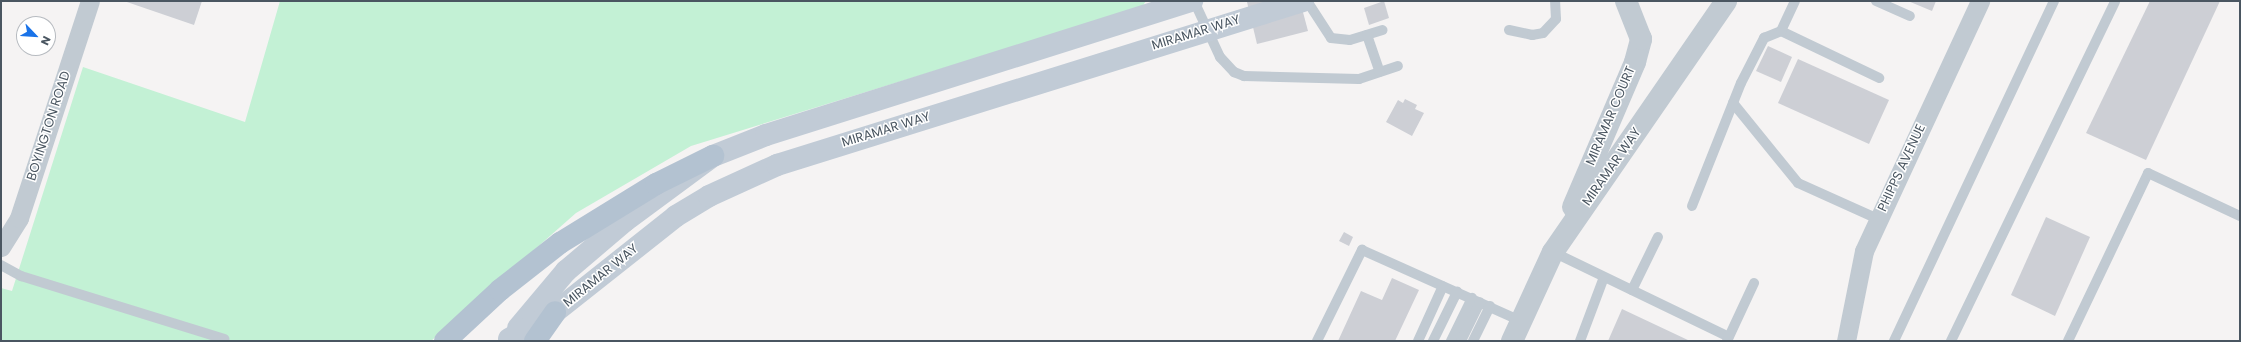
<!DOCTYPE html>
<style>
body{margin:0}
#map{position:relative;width:2241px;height:342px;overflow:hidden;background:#f5f3f3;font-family:Poppins,sans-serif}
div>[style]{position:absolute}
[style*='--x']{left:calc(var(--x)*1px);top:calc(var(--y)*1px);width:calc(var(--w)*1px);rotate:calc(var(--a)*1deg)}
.green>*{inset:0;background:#c3f1d5}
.building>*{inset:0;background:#cdcfd5}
.service>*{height:10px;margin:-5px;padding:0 5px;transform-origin:5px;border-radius:5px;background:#c1cad2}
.minor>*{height:19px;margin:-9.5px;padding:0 9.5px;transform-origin:9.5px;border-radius:9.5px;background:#c1cad2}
.tertiary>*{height:22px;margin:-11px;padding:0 11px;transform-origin:11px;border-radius:11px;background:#c1cad2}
.secondary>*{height:22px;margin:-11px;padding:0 11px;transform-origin:11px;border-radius:11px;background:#c1cbd6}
.primary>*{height:22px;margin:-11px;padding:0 11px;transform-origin:11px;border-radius:11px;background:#b3c2d1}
span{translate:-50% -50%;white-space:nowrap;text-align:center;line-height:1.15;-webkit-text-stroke:3px #fff;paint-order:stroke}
.street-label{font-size:13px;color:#4a5661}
.frame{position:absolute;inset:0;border:2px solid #4a5661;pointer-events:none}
.north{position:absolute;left:16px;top:16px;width:40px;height:40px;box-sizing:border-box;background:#fff;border:1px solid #b7bbc0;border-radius:50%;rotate:115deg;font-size:11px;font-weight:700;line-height:16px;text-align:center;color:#4a5661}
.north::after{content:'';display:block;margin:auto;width:14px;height:18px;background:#1a73e8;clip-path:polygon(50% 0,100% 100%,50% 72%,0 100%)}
</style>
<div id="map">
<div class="green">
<div style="clip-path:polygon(280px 1px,1146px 1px,1142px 7px,691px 146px,576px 213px,431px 341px,1px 341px,1px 288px,12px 291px,83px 67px,245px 122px)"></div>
</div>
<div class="building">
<div style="clip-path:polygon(124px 1px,202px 1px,194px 25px)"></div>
<div style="clip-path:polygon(1252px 1px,1300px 1px,1308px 31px,1257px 44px,1247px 2px)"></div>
<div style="clip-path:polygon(1384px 1px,1389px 18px,1369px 25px,1364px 8px)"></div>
<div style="clip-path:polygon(1908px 1px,1936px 1px,1932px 11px)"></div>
<div style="clip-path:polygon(2150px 1px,2220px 1px,2146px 160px,2086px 133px)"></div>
<div style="clip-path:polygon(1768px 46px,1792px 57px,1781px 82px,1756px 71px)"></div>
<div style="clip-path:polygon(1798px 59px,1889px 100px,1869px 144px,1778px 103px)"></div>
<div style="clip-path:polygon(1405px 99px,1417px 105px,1415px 109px,1424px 113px,1412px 136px,1386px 122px,1398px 100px,1403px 103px)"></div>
<div style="clip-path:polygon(2046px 217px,2090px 237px,2055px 316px,2011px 295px)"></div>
<div style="clip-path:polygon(1344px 232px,1353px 237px,1349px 246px,1339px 241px)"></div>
<div style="clip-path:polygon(1392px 278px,1419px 290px,1395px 341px,1338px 341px,1361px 291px,1382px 300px)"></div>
<div style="clip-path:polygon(1622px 309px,1690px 341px,1608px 341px)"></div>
</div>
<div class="service">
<div style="--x:1194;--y:1;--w:62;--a:65.1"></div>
<div style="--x:1220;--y:57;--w:21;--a:47"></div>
<div style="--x:1234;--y:72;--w:11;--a:22"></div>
<div style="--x:1244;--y:76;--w:115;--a:1.5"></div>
<div style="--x:1359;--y:79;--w:41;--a:-18.4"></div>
<div style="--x:1307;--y:1;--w:44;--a:57"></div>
<div style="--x:1331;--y:38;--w:19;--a:6"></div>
<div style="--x:1350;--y:40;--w:34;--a:-17"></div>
<div style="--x:1876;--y:1;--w:37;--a:24"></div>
<div style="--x:1509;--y:30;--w:24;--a:12"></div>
<div style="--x:1532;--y:35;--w:11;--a:-10"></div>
<div style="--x:1543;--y:33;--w:19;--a:-47"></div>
<div style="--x:1556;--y:19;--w:18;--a:-93"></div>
<div style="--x:1781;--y:31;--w:109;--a:25.6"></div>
<div style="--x:1367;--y:35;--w:39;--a:71"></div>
<div style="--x:1733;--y:103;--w:103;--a:50.9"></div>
<div style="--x:1798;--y:183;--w:88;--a:24.2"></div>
<div style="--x:1692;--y:206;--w:132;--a:-68.3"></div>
<div style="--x:1741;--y:83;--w:51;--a:-62.9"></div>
<div style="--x:1764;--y:38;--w:18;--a:-22"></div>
<div style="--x:1781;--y:31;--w:33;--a:-65"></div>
<div style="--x:1553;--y:252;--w:195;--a:25.8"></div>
<div style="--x:1;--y:265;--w:23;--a:29"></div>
<div style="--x:21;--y:276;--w:213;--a:17.2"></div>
<div style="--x:1632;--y:290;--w:59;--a:-63.9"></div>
<div style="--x:1317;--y:341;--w:102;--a:-63.7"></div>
<div style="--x:1362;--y:250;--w:174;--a:24.1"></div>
<div style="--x:1418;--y:341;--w:60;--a:-65.6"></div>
<div style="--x:1433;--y:341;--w:55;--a:-63.9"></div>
<div style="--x:1451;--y:341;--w:48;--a:-64"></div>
<div style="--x:1461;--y:341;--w:43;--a:-64"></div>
<div style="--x:1473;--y:341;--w:39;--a:-64"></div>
<div style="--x:1580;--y:341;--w:68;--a:-69.4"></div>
<div style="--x:1727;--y:341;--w:64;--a:-65"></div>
<div style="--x:1894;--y:341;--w:376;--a:-64.8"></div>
<div style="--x:1951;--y:341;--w:377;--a:-64.2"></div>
<div style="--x:2068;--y:341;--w:186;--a:-64.5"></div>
<div style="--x:2148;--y:173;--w:102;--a:25.1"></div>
</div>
<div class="minor">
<div style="--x:1;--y:247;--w:34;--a:-58"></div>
<div style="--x:19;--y:218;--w:228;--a:-71.9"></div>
<div style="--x:1846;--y:341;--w:92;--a:-78.7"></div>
<div style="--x:1864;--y:251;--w:276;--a:-65.1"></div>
</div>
<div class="tertiary">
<div style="--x:1573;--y:207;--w:158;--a:-66.8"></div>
<div style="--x:1635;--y:62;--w:24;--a:-75"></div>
<div style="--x:1641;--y:39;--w:41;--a:-111.5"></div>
<div style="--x:1512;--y:341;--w:98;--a:-65.3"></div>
<div style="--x:1553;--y:252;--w:305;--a:-55.4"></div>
</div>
<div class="secondary">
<div style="--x:518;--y:328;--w:75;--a:-49.9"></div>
<div style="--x:566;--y:271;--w:77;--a:-40.3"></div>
<div style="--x:625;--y:221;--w:109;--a:-36.5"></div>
<div style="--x:713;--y:156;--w:57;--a:-21.6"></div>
<div style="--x:766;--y:135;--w:447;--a:-17.5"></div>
<div style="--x:509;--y:339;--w:53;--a:-30.4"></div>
<div style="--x:555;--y:312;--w:154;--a:-38.4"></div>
<div style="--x:676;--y:216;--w:39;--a:-31"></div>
<div style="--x:709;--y:196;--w:75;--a:-24.5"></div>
<div style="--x:777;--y:165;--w:551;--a:-17.32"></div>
</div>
<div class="primary">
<div style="--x:445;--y:341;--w:75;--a:-42.8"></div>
<div style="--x:500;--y:290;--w:76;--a:-38.1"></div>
<div style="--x:560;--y:243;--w:113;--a:-31.6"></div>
<div style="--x:656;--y:184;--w:64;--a:-26.2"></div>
<div style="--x:535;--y:341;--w:35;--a:-55"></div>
</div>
<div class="street-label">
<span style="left:1196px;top:33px;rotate:-17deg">MIRAMAR WAY</span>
<span style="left:1611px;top:116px;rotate:-67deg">MIRAMAR COURT</span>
<span style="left:49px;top:126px;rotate:-72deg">BOYINGTON ROAD</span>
<span style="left:886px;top:130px;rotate:-17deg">MIRAMAR WAY</span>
<span style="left:1612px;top:167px;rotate:-55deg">MIRAMAR WAY</span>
<span style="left:1902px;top:168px;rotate:-65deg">PHIPPS AVENUE</span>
<span style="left:601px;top:276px;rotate:-39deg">MIRAMAR WAY</span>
</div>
<div class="frame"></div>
<div class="north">N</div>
</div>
